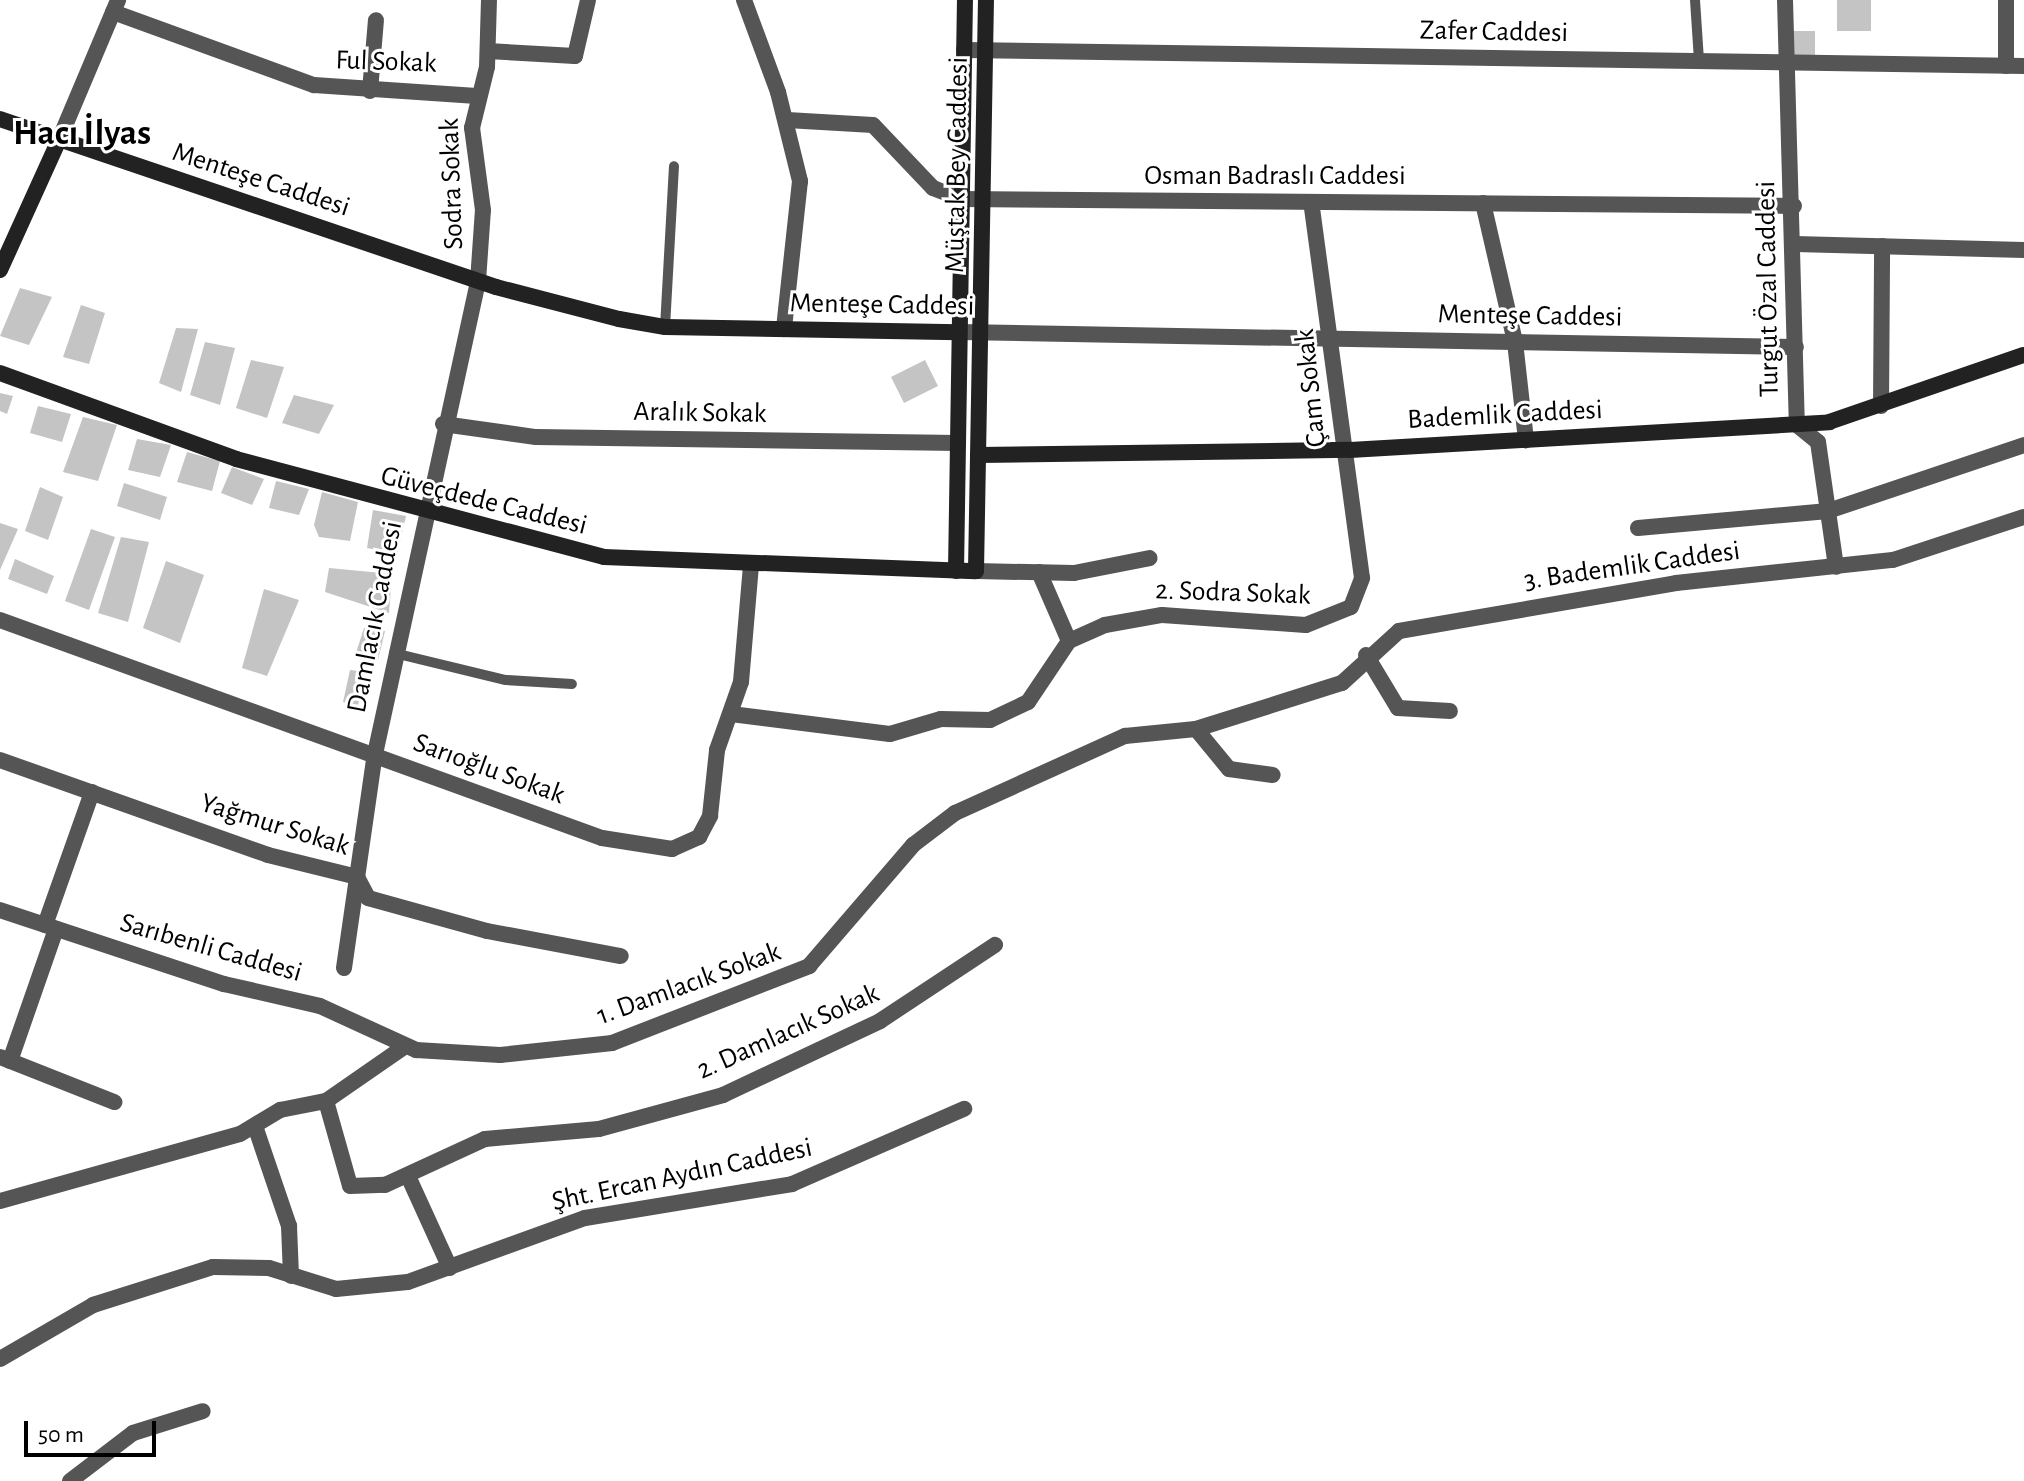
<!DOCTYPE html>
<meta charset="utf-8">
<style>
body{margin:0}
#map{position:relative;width:2024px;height:1481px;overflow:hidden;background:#fff;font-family:"Alegreya Sans",sans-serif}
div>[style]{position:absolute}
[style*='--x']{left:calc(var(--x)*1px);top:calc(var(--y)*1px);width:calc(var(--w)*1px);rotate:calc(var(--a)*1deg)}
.building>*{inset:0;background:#c4c4c4}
.lane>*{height:10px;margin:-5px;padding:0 5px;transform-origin:5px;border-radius:5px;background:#555}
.street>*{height:16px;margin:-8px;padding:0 8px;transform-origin:8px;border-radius:8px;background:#555}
.secondary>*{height:16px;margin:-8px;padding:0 8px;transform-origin:8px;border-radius:8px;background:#222}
span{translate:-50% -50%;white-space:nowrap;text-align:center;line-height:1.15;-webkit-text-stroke:6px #fff;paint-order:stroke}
.street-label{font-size:28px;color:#000}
.district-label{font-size:36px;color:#000;font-weight:700}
.scale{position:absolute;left:24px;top:1421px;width:132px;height:36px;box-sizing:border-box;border:4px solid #000;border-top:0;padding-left:10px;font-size:24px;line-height:28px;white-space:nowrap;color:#000;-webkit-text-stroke:6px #fff;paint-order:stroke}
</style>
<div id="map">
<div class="building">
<div style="clip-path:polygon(1837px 0,1871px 0,1871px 31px,1837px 31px)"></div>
<div style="clip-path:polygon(1790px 31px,1815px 31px,1815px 58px,1790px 58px)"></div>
<div style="clip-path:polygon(20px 288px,52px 297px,29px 345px,0 336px)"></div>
<div style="clip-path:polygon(81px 305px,105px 313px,89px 364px,63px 357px)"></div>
<div style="clip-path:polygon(176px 328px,198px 329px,181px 392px,159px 383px)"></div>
<div style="clip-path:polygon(205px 342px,235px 348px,220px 405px,190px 395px)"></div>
<div style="clip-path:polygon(251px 360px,284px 367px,267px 418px,236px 408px)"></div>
<div style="clip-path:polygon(925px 360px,938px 386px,904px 403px,891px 377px)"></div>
<div style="clip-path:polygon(0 393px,13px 396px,7px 414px,0 411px)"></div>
<div style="clip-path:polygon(294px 395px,334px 405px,319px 434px,282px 423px)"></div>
<div style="clip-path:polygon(38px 406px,71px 414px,62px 442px,30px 433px)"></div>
<div style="clip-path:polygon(83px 417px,117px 425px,98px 481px,63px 472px)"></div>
<div style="clip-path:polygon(137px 439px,171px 445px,160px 477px,128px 470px)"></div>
<div style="clip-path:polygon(187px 452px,220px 461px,212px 491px,177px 482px)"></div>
<div style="clip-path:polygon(232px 467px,264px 479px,252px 505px,221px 493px)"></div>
<div style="clip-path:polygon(276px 481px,309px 489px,299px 515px,269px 508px)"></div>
<div style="clip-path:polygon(124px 483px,167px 497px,160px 520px,117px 506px)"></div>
<div style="clip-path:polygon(40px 487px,63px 497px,48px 540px,25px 531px)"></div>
<div style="clip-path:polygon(322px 492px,358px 502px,350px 541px,319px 537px,314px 525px)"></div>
<div style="clip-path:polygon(373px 510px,406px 516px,397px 554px,367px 548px)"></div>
<div style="clip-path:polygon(0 523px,18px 529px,0 570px)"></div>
<div style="clip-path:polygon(91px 529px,115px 537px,89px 610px,65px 601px)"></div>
<div style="clip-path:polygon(121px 537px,149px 542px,128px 622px,98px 613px)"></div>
<div style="clip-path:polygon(15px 559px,54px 576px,47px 594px,8px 579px)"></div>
<div style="clip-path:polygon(166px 561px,204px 575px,180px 643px,143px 628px)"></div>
<div style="clip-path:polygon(329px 568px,392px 574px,389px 613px,325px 592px)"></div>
<div style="clip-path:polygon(264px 589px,299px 600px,267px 676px,242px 668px)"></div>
<div style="clip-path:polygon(364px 628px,385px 631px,378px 660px,355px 656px)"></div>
<div style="clip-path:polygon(350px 670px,366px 672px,358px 705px,343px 702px)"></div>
</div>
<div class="lane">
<div style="--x:1695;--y:0;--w:61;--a:86.2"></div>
<div style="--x:665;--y:327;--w:161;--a:-86.8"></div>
<div style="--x:394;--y:653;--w:115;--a:13.6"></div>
<div style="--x:506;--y:680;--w:66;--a:3.5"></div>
</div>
<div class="street">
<div style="--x:744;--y:0;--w:98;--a:69.7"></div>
<div style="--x:778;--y:92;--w:92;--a:76.1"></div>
<div style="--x:800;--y:181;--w:149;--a:96.2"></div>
<div style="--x:1785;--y:0;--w:425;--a:88.4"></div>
<div style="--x:1797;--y:425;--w:27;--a:39"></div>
<div style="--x:1818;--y:442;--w:126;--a:81.8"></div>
<div style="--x:113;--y:12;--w:214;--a:20"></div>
<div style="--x:314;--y:85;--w:163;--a:3.9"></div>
<div style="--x:964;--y:50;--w:1060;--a:0.86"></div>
<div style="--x:488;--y:51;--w:87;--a:3.3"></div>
<div style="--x:575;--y:56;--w:57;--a:-76.9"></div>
<div style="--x:2006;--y:66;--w:66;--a:-90"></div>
<div style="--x:370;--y:91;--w:71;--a:-85.2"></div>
<div style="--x:787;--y:120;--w:86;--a:3.3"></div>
<div style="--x:873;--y:125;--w:87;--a:46.4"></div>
<div style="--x:933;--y:188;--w:31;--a:21"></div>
<div style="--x:962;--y:199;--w:832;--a:0.48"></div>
<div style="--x:59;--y:140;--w:152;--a:-67.1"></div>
<div style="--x:1483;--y:203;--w:143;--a:77"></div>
<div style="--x:1515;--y:342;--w:99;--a:83.6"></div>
<div style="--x:1795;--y:244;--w:229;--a:1.5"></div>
<div style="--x:959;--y:332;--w:837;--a:1.03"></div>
<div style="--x:1881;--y:406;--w:160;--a:-89.6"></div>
<div style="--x:443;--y:424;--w:94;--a:8"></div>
<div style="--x:536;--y:437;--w:422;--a:0.8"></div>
<div style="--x:1638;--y:528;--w:191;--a:-5.1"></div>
<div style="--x:1828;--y:511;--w:207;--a:-18.6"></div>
<div style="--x:976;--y:571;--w:98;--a:1.2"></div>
<div style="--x:1074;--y:573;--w:77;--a:-11.2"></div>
<div style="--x:1039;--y:572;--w:75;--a:66.5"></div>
<div style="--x:0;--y:620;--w:640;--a:19.91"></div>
<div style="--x:602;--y:838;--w:71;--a:8.9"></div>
<div style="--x:672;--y:849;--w:30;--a:-24"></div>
<div style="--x:699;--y:837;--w:24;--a:-62"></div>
<div style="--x:710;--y:816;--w:66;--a:-83.9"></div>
<div style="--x:717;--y:750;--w:72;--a:-70.6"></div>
<div style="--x:741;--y:682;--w:116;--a:-85.1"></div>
<div style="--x:1366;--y:655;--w:62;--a:58.9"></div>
<div style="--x:1398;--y:708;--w:52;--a:3.3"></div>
<div style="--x:731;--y:714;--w:160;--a:7.2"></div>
<div style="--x:890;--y:734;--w:53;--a:-16.4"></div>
<div style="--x:941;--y:719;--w:49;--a:1.2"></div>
<div style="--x:990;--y:720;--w:42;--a:-25.3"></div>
<div style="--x:1028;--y:702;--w:73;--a:-56.1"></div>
<div style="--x:1069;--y:641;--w:39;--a:-24"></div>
<div style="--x:1105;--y:625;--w:58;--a:-10"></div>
<div style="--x:1162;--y:615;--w:144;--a:4"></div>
<div style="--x:1306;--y:625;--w:48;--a:-21.8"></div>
<div style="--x:1351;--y:607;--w:31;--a:-69"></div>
<div style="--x:1362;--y:578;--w:379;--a:-97.7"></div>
<div style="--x:1196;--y:729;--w:52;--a:50.5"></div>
<div style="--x:1229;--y:769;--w:44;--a:7.8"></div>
<div style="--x:0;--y:760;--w:284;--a:19.5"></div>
<div style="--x:268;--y:855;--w:92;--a:13.9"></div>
<div style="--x:357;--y:877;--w:24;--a:62"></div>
<div style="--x:368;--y:898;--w:123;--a:15.5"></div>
<div style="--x:487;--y:931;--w:136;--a:10.6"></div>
<div style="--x:0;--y:910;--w:236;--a:18.3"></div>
<div style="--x:224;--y:984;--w:98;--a:12.9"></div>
<div style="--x:320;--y:1006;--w:106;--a:24.6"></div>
<div style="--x:416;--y:1050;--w:84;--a:3.4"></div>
<div style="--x:500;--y:1055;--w:113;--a:-6.1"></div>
<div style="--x:612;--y:1043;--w:212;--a:-21.3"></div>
<div style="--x:809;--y:966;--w:160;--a:-49.3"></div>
<div style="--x:913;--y:845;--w:53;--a:-37.3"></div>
<div style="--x:955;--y:813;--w:187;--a:-24.4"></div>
<div style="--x:1125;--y:736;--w:71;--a:-5.6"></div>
<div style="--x:1196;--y:729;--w:153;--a:-17.5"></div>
<div style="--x:1342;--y:683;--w:77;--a:-42.4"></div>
<div style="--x:1399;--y:631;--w:281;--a:-9.8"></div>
<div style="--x:1676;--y:583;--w:218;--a:-6.1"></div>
<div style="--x:1893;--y:560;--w:138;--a:-18.2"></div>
<div style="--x:45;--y:925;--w:141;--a:-70.5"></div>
<div style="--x:344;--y:968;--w:216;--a:-81.8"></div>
<div style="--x:375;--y:754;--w:484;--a:-77.7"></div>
<div style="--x:478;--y:281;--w:71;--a:-86"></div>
<div style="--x:483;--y:210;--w:83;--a:-97.6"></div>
<div style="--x:472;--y:128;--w:63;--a:-76.2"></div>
<div style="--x:487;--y:67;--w:67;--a:-88.3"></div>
<div style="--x:0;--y:1057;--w:123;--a:21.5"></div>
<div style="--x:10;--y:1061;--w:140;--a:-70.8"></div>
<div style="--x:326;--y:1101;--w:88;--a:74.2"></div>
<div style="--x:350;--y:1186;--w:35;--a:-2"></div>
<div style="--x:385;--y:1185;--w:110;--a:-24.7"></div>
<div style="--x:485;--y:1139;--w:114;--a:-5"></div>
<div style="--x:599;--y:1129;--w:129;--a:-15.3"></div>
<div style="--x:723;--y:1095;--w:174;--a:-25.2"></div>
<div style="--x:880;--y:1021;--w:138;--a:-33.5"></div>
<div style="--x:255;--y:1126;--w:106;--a:71.2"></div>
<div style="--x:289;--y:1226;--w:50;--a:87.7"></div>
<div style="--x:408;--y:1176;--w:101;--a:65.5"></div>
<div style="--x:0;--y:1201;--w:249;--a:-15.6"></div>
<div style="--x:240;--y:1134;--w:47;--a:-31"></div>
<div style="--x:280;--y:1110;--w:47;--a:-11.1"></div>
<div style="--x:326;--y:1101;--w:95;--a:-34.7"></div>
<div style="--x:0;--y:1359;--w:108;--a:-30.1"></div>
<div style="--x:93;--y:1305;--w:126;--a:-17.6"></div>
<div style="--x:213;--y:1267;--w:56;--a:1"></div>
<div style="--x:269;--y:1268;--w:70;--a:17.4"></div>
<div style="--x:336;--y:1289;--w:72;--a:-5.6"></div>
<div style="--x:408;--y:1282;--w:188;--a:-19.9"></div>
<div style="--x:585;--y:1218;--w:210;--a:-9.3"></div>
<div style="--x:792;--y:1184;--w:188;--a:-23.6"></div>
<div style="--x:70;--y:1481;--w:79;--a:-37.3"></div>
<div style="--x:133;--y:1433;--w:73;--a:-17.4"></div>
</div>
<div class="secondary">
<div style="--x:0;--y:119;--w:524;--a:18.71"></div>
<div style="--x:496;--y:287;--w:127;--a:14.6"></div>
<div style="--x:619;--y:319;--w:47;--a:9.9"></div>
<div style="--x:665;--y:327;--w:294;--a:1"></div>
<div style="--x:0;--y:270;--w:143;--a:-65.6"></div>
<div style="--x:0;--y:373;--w:251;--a:20"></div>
<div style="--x:236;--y:459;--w:381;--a:14.9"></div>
<div style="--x:604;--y:557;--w:372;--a:2.2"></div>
<div style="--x:976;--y:571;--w:571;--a:-89"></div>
<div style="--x:978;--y:455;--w:372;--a:-0.8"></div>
<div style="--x:1350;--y:450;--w:480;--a:-3.3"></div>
<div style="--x:1829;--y:422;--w:206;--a:-19"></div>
<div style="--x:956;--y:571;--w:571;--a:-89.1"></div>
</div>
<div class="street-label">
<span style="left:1494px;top:32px;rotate:1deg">Zafer Caddesi</span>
<span style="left:386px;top:62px;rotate:2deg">Ful Sokak</span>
<span style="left:957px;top:165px;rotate:-89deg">Müştak Bey Caddesi</span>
<span style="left:1275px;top:176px">Osman Badraslı Caddesi</span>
<span style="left:261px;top:180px;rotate:18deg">Menteşe Caddesi</span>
<span style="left:452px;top:184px;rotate:-92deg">Sodra Sokak</span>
<span style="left:1768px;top:289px;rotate:-91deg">Turgut Özal Caddesi</span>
<span style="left:882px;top:305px;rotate:1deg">Menteşe Caddesi</span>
<span style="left:1530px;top:316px;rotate:1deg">Menteşe Caddesi</span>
<span style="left:1311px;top:388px;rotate:-96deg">Çam Sokak</span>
<span style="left:700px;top:413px;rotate:1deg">Aralık Sokak</span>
<span style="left:1505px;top:415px;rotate:-3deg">Bademlik Caddesi</span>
<span style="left:484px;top:501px;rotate:14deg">Güveçdede Caddesi</span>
<span style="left:1632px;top:566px;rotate:-8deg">3. Bademlik Caddesi</span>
<span style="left:1233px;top:593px;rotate:2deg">2. Sodra Sokak</span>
<span style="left:375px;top:617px;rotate:-79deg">Damlacık Caddesi</span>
<span style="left:489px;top:769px;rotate:20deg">Sarıoğlu Sokak</span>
<span style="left:275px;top:825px;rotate:17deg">Yağmur Sokak</span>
<span style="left:211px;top:948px;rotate:16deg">Sarıbenli Caddesi</span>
<span style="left:689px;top:984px;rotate:-20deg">1. Damlacık Sokak</span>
<span style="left:788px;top:1032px;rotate:-24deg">2. Damlacık Sokak</span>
<span style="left:682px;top:1175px;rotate:-12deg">Şht. Ercan Aydın Caddesi</span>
</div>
<div class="district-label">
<span style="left:82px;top:134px">Hacı İlyas</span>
</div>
<div class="scale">50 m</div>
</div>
